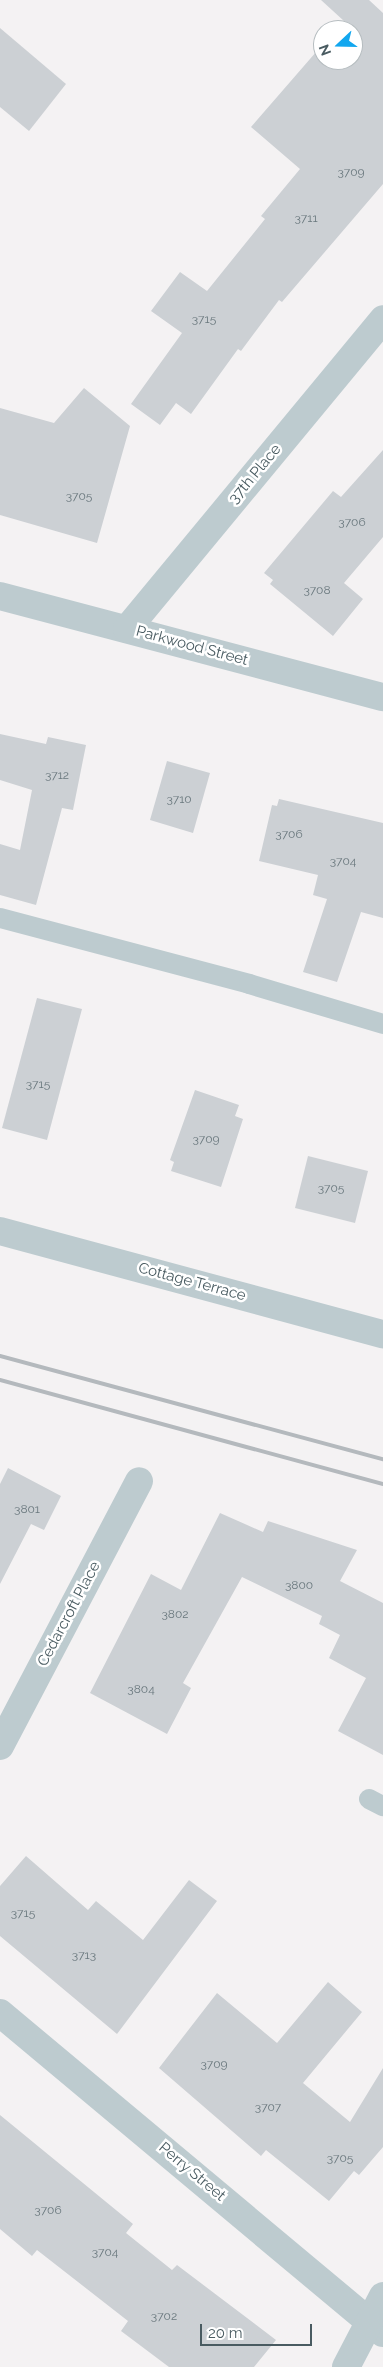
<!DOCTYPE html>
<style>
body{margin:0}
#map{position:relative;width:383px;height:2367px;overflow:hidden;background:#f4f2f3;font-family:Raleway,sans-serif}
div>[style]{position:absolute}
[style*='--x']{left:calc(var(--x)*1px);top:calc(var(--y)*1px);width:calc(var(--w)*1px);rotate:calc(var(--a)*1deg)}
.building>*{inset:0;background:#ccd0d4}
.lane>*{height:20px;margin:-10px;padding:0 10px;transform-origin:10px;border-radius:10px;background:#bdcbcf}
.street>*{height:28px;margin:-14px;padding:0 14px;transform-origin:14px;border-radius:14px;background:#bdcbcf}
.rail>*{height:4px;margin:-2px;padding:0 2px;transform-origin:2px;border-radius:2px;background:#b4b9bd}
span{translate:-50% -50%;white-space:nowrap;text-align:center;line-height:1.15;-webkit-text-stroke:5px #fff;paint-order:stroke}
.number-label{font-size:12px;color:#6a787e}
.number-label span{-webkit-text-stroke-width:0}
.street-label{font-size:15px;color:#495b61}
.north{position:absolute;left:313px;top:20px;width:50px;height:50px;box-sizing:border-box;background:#fff;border:1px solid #b6bdc0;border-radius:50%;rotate:249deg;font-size:14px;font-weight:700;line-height:20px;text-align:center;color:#495b61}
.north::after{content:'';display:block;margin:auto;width:18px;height:22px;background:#12a7ef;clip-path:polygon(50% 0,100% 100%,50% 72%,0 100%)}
.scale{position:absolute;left:200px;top:2324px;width:112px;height:22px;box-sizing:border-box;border:2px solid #495b61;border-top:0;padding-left:6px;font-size:15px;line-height:18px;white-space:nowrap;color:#495b61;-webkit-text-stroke:4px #fff;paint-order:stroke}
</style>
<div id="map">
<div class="building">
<div style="clip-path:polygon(321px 0,369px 0,383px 13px,383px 184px,282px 302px,279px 300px,241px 351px,238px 349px,191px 414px,176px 403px,160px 425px,131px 404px,182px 333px,151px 311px,180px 272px,207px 291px,265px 219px,261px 216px,300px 169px,251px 127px,323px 44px,323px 60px,353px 60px,353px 30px,336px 30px,344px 21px)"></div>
<div style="clip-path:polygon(0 28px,66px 84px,29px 131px,0 107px)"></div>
<div style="clip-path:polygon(84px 388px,130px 426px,97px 543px,0 515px,0 408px,54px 423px)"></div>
<div style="clip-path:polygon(383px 450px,383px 537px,344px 583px,363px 599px,333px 636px,270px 584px,273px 580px,264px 573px,333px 491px,341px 497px)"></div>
<div style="clip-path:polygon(0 734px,46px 744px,48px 737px,86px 745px,73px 810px,62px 808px,36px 905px,0 895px,0 844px,20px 850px,32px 790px,0 780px)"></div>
<div style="clip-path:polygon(167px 761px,210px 773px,193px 833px,150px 820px)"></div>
<div style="clip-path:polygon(279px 799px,383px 823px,383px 918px,361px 912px,337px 982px,303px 972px,327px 899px,313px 895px,318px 875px,259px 861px,272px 805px,277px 806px)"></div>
<div style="clip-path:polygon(37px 998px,82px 1009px,47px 1140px,2px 1128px)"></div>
<div style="clip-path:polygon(195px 1090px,239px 1105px,235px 1116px,243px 1119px,221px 1187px,171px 1171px,174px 1162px,170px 1160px)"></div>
<div style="clip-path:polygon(308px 1156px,368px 1171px,355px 1223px,295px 1208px)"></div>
<div style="clip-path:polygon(8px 1468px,61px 1496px,44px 1530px,31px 1524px,0 1584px,0 1484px)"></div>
<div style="clip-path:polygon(220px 1513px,263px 1532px,268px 1521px,357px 1550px,340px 1581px,383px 1603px,383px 1755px,338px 1731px,366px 1678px,329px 1658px,340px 1635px,319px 1624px,322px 1616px,242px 1577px,183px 1683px,191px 1688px,167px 1734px,90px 1693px,151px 1574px,181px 1590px)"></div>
<div style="clip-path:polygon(26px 1856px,88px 1910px,96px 1901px,143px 1940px,189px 1880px,217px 1901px,117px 2034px,0 1936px,0 1886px)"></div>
<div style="clip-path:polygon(328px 1982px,362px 2012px,303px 2083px,350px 2122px,383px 2068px,383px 2147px,359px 2175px,354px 2171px,329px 2201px,266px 2150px,261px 2156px,159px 2068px,217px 1993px,277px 2043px)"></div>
<div style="clip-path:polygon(0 2115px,133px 2224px,126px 2233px,172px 2270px,177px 2265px,276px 2340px,254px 2367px,169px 2367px,121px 2331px,128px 2321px,37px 2250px,32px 2256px,0 2229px)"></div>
</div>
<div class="lane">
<div style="--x:0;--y:918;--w:258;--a:14.8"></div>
<div style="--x:249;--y:984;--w:140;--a:16.6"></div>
<div style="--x:369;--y:1799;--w:16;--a:27"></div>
</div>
<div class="street">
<div style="--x:0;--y:596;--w:396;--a:14.8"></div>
<div style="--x:127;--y:629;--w:402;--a:-50.4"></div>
<div style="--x:0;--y:1231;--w:397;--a:15.1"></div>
<div style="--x:0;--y:1746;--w:299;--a:-62.3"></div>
<div style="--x:0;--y:2013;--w:499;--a:39.9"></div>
<div style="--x:346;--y:2367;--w:80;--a:-62.5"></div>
</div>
<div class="rail">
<div style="--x:0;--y:1356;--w:397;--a:15.1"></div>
<div style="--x:0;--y:1380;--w:397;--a:15.2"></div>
</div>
<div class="number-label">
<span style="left:351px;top:173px">3709</span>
<span style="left:306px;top:219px">3711</span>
<span style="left:204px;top:320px">3715</span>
<span style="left:79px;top:497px">3705</span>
<span style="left:352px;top:523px">3706</span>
<span style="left:317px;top:591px">3708</span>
<span style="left:57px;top:776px">3712</span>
<span style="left:179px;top:800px">3710</span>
<span style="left:289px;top:835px">3706</span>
<span style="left:343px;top:862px">3704</span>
<span style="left:38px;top:1085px">3715</span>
<span style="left:206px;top:1140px">3709</span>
<span style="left:331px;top:1189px">3705</span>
<span style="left:27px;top:1510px">3801</span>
<span style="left:299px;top:1586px">3800</span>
<span style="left:175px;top:1615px">3802</span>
<span style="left:141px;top:1690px">3804</span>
<span style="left:23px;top:1914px">3715</span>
<span style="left:84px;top:1956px">3713</span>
<span style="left:214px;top:2065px">3709</span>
<span style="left:268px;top:2108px">3707</span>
<span style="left:340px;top:2159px">3705</span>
<span style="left:48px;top:2211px">3706</span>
<span style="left:105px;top:2253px">3704</span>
<span style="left:164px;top:2317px">3702</span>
</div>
<div class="street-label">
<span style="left:255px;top:474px;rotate:-50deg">37th Place</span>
<span style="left:192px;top:646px;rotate:15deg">Parkwood Street</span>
<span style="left:192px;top:1282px;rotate:15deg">Cottage Terrace</span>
<span style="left:69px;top:1614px;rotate:-62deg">Cedarcroft Place</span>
<span style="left:192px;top:2172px;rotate:40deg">Perry Street</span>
</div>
<div class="north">N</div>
<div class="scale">20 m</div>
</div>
